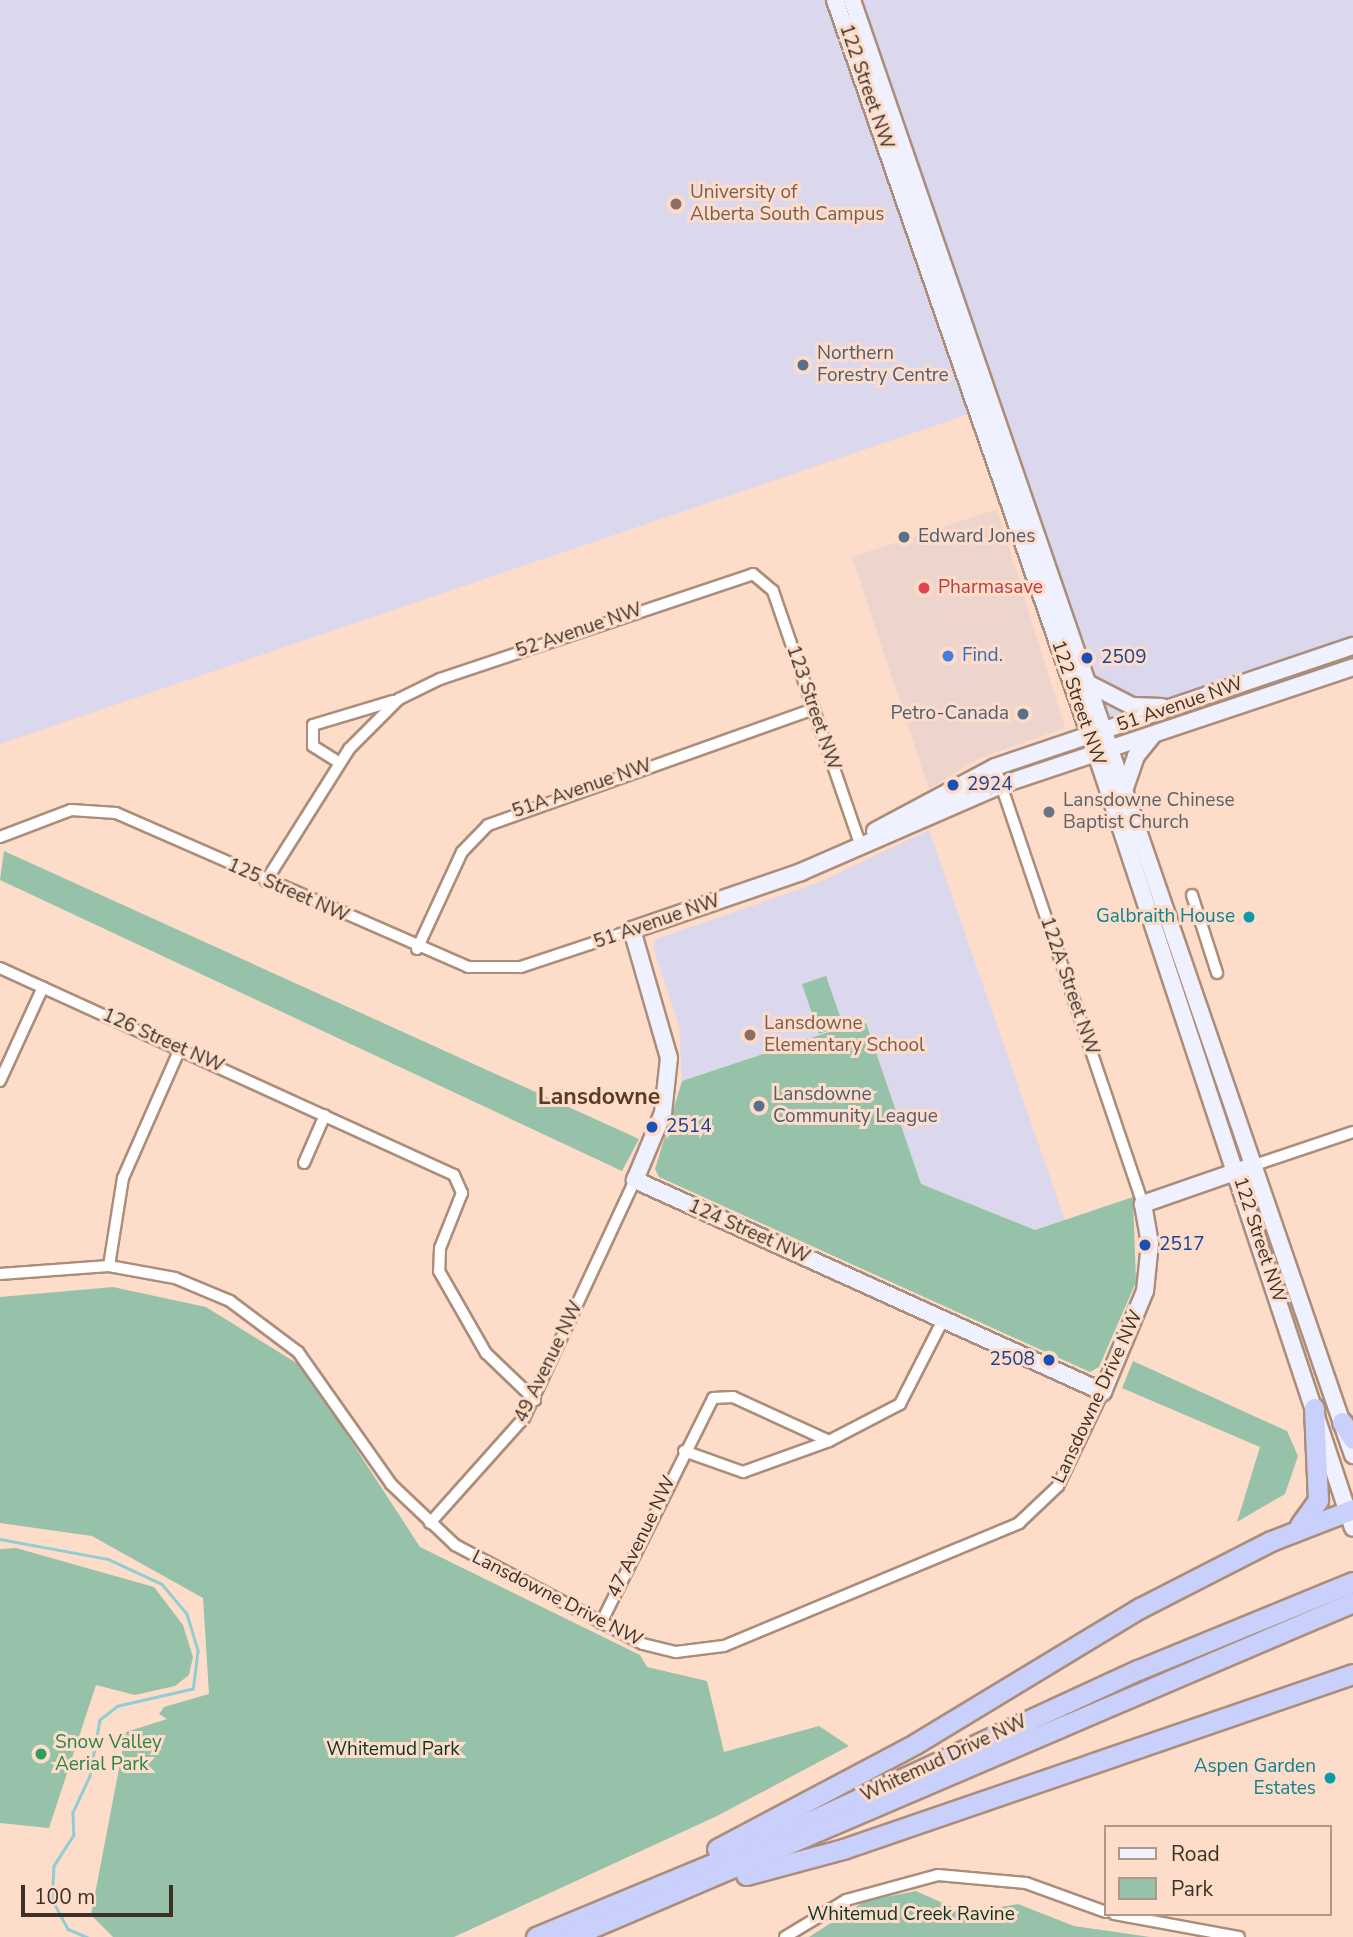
<!DOCTYPE html>
<style>
body{margin:0}
#map{position:relative;width:1353px;height:1937px;overflow:hidden;background:#fdddc9;font-family:"Nunito Sans",sans-serif}
div>[style]{position:absolute}
[style*='--x']{left:calc(var(--x)*1px);top:calc(var(--y)*1px);width:calc(var(--w)*1px);rotate:calc(var(--a)*1deg)}
.commercial>*{inset:0;background:#edd4cd}
.education>*{inset:0;background:#dbd7ed}
.green>*{inset:0;background:#96c2aa}
.stream>*{height:2.5px;margin:-1.25px;padding:0 1.25px;transform-origin:1.25px;border-radius:1.25px;background:#8fced3}
.roads{filter:drop-shadow(2px 0 #aa8d7a) drop-shadow(-2px 0 #aa8d7a) drop-shadow(0 2px #aa8d7a) drop-shadow(0 -2px #aa8d7a)}
.street>*{height:10px;margin:-5px;padding:0 5px;transform-origin:5px;border-radius:5px;background:#fff}
.secondary>*{height:16px;margin:-8px;padding:0 8px;transform-origin:8px;border-radius:8px;background:#eff1fe}
.highway>*{height:19px;margin:-9.5px;padding:0 9.5px;transform-origin:9.5px;border-radius:9.5px;background:#c9d0fb}
.dots>*{width:19px;height:19px;translate:-50% -50%;box-sizing:border-box;border:4px solid #fdddc9;border-radius:50%}
span{translate:-50% -50%;white-space:nowrap;text-align:center;line-height:1.15;-webkit-text-stroke:6px #fdddc9;paint-order:stroke}
.street-label{font-size:19px;color:#3c3028}
.education-label{font-size:19px;color:#785e54}
.left{translate:0 -50%;text-align:left}
.service-label{font-size:19px;color:#4e5e75}
.right{translate:-100% -50%;text-align:right}
.health-label{font-size:19px;color:#be3a42}
.shop-label{font-size:19px;color:#366cbe}
.transit-label{font-size:19px;color:#164399}
.worship-label{font-size:19px;color:#5b616d}
.culture-label{font-size:19px;color:#0d838f}
.leisure-label{font-size:19px;color:#27864d}
.park-label{font-size:19px;color:#0c3624}
.quarter-label{font-size:23px;color:#553c2b;font-weight:700}
.legend{position:absolute;left:1104px;top:1825px;width:228px;height:91px;box-sizing:border-box;background:#fdddc9;border:2px solid #b09889;margin:0;padding:9px 12px;list-style:none;font-size:21px;color:#3c3028}
.legend li{display:flex;align-items:center;gap:14px;height:35px}
.legend b{width:35px;border:2px solid #b09889}
.scale{position:absolute;left:21px;top:1885px;width:152px;height:32px;box-sizing:border-box;border:4px solid #3c3028;border-top:0;padding-left:9px;font-size:21px;line-height:24px;white-space:nowrap;color:#3c3028;-webkit-text-stroke:5px #fdddc9;paint-order:stroke}
</style>
<div id="map">
<div class="commercial">
<div style="clip-path:polygon(997px 509px,1065px 728px,980px 758px,929px 789px,852px 557px)"></div>
</div>
<div class="education">
<div style="clip-path:polygon(0 0,1353px 0,1353px 656px,1101px 742px,984px 409px,0 744px)"></div>
<div style="clip-path:polygon(929px 830px,1065px 1220px,1035px 1230px,921px 1184px,865px 1020px,682px 1081px,679px 1026px,653px 947px,656px 939px,815px 884px)"></div>
</div>
<div class="green">
<div style="clip-path:polygon(4px 851px,639px 1139px,622px 1171px,0 880px)"></div>
<div style="clip-path:polygon(826px 976px,843px 1025px,819px 1034px,802px 984px)"></div>
<div style="clip-path:polygon(865px 1020px,921px 1184px,1035px 1230px,1133px 1197px,1136px 1282px,1099px 1367px,1090px 1372px,659px 1177px,655px 1169px,682px 1081px)"></div>
<div style="clip-path:polygon(113px 1287px,206px 1307px,303px 1367px,420px 1547px,640px 1655px,647px 1667px,707px 1681px,724px 1752px,819px 1726px,849px 1746px,717px 1816px,454px 1937px,113px 1937px,91px 1915px,126px 1732px,167px 1719px,159px 1714px,164px 1707px,209px 1694px,203px 1598px,92px 1536px,0 1523px,0 1297px)"></div>
<div style="clip-path:polygon(1133px 1361px,1287px 1431px,1298px 1456px,1285px 1494px,1237px 1522px,1260px 1447px,1122px 1388px)"></div>
<div style="clip-path:polygon(16px 1548px,154px 1587px,183px 1625px,193px 1657px,189px 1675px,175px 1686px,135px 1695px,96px 1685px,49px 1828px,0 1823px,0 1549px)"></div>
<div style="clip-path:polygon(916px 1891px,965px 1913px,1018px 1904px,1074px 1926px,1150px 1937px,809px 1937px,865px 1901px)"></div>
</div>
<div class="stream">
<div style="--x:0;--y:1539;--w:110;--a:10.5"></div>
<div style="--x:108;--y:1559;--w:60;--a:24.8"></div>
<div style="--x:162;--y:1584;--w:39;--a:50"></div>
<div style="--x:187;--y:1614;--w:39;--a:73"></div>
<div style="--x:198;--y:1651;--w:38;--a:97"></div>
<div style="--x:193;--y:1689;--w:77;--a:167.2"></div>
<div style="--x:118;--y:1706;--w:23;--a:142"></div>
<div style="--x:100;--y:1720;--w:57;--a:100.1"></div>
<div style="--x:90;--y:1776;--w:40;--a:115"></div>
<div style="--x:73;--y:1812;--w:23;--a:88"></div>
<div style="--x:74;--y:1835;--w:37;--a:123"></div>
<div style="--x:54;--y:1866;--w:33;--a:93"></div>
<div style="--x:52;--y:1899;--w:34;--a:62"></div>
<div style="--x:68;--y:1929;--w:21;--a:23"></div>
</div>
<div class="roads">
<div class="street">
<div style="--x:340;--y:763;--w:32;--a:-148"></div>
<div style="--x:313;--y:746;--w:21;--a:-90"></div>
<div style="--x:313;--y:725;--w:84;--a:-16.7"></div>
<div style="--x:995;--y:767;--w:461;--a:71.3"></div>
<div style="--x:0;--y:837;--w:76;--a:-20.8"></div>
<div style="--x:71;--y:810;--w:45;--a:3.8"></div>
<div style="--x:116;--y:813;--w:384;--a:23.6"></div>
<div style="--x:468;--y:967;--w:53;--a:0"></div>
<div style="--x:521;--y:967;--w:117;--a:-18.4"></div>
<div style="--x:266;--y:881;--w:156;--a:-57.8"></div>
<div style="--x:349;--y:749;--w:71;--a:-45"></div>
<div style="--x:399;--y:699;--w:46;--a:-26"></div>
<div style="--x:440;--y:679;--w:330;--a:-18.5"></div>
<div style="--x:753;--y:574;--w:26;--a:40"></div>
<div style="--x:773;--y:591;--w:268;--a:71"></div>
<div style="--x:1192;--y:895;--w:82;--a:72.2"></div>
<div style="--x:417;--y:949;--w:107;--a:-65.1"></div>
<div style="--x:462;--y:852;--w:37;--a:-46"></div>
<div style="--x:488;--y:825;--w:346;--a:-19.6"></div>
<div style="--x:0;--y:968;--w:499;--a:24.5"></div>
<div style="--x:454;--y:1175;--w:20;--a:66"></div>
<div style="--x:462;--y:1193;--w:59;--a:111.8"></div>
<div style="--x:440;--y:1248;--w:23;--a:92"></div>
<div style="--x:439;--y:1271;--w:95;--a:60.2"></div>
<div style="--x:486;--y:1353;--w:68;--a:43.8"></div>
<div style="--x:0;--y:1081;--w:103;--a:-65.4"></div>
<div style="--x:304;--y:1163;--w:52;--a:-66.4"></div>
<div style="--x:1255;--y:1165;--w:103;--a:-18.6"></div>
<div style="--x:109;--y:1266;--w:89;--a:-81"></div>
<div style="--x:123;--y:1178;--w:141;--a:-66.2"></div>
<div style="--x:0;--y:1274;--w:109;--a:-4.2"></div>
<div style="--x:109;--y:1266;--w:67;--a:10.3"></div>
<div style="--x:175;--y:1278;--w:60;--a:22.7"></div>
<div style="--x:230;--y:1301;--w:85;--a:36.9"></div>
<div style="--x:298;--y:1352;--w:161;--a:54.8"></div>
<div style="--x:391;--y:1484;--w:88;--a:43.6"></div>
<div style="--x:455;--y:1545;--w:212;--a:27.8"></div>
<div style="--x:643;--y:1644;--w:34;--a:14"></div>
<div style="--x:676;--y:1652;--w:48;--a:-7.1"></div>
<div style="--x:724;--y:1646;--w:320;--a:-22.6"></div>
<div style="--x:1019;--y:1523;--w:54;--a:-43.5"></div>
<div style="--x:1058;--y:1486;--w:104;--a:-64.4"></div>
<div style="--x:684;--y:1451;--w:63;--a:19.6"></div>
<div style="--x:743;--y:1472;--w:91;--a:-19.8"></div>
<div style="--x:430;--y:1523;--w:141;--a:-48.2"></div>
<div style="--x:524;--y:1418;--w:263;--a:-65"></div>
<div style="--x:601;--y:1623;--w:251;--a:-63.5"></div>
<div style="--x:713;--y:1398;--w:20;--a:-3"></div>
<div style="--x:733;--y:1397;--w:106;--a:24.6"></div>
<div style="--x:829;--y:1441;--w:80;--a:-27.5"></div>
<div style="--x:900;--y:1404;--w:94;--a:-62.9"></div>
<div style="--x:1114;--y:1914;--w:127;--a:10.4"></div>
<div style="--x:785;--y:1937;--w:71;--a:-31.2"></div>
<div style="--x:846;--y:1900;--w:95;--a:-15.2"></div>
<div style="--x:938;--y:1875;--w:88;--a:5.2"></div>
<div style="--x:1026;--y:1883;--w:85;--a:19.9"></div>
</div>
<div class="secondary">
<div style="--x:835;--y:0;--w:778;--a:70.87"></div>
<div style="--x:1090;--y:735;--w:835;--a:71.65"></div>
<div style="--x:852;--y:0;--w:1539;--a:71"></div>
<div style="--x:1089;--y:684;--w:48;--a:27.1"></div>
<div style="--x:1132;--y:706;--w:30;--a:2"></div>
<div style="--x:1125;--y:788;--w:34;--a:-71"></div>
<div style="--x:1136;--y:756;--w:27;--a:-51"></div>
<div style="--x:875;--y:831;--w:136;--a:-28.1"></div>
<div style="--x:995;--y:767;--w:378;--a:-18.7"></div>
<div style="--x:1255;--y:1165;--w:119;--a:160.8"></div>
<div style="--x:1143;--y:1204;--w:40;--a:80"></div>
<div style="--x:1150;--y:1243;--w:48;--a:95.9"></div>
<div style="--x:1145;--y:1291;--w:109;--a:112.6"></div>
<div style="--x:1103;--y:1392;--w:514;--a:-155.63"></div>
<div style="--x:635;--y:1180;--w:73;--a:-67.3"></div>
<div style="--x:663;--y:1113;--w:55;--a:-83.8"></div>
<div style="--x:669;--y:1058;--w:133;--a:-106.1"></div>
<div style="--x:632;--y:930;--w:179;--a:-18.9"></div>
<div style="--x:801;--y:872;--w:218;--a:-23.5"></div>
<div style="--x:1001;--y:785;--w:371;--a:-18.5"></div>
</div>
<div class="highway">
<div style="--x:1342;--y:1422;--w:20;--a:57"></div>
<div style="--x:1300;--y:1525;--w:31;--a:-54"></div>
<div style="--x:1318;--y:1500;--w:92;--a:-92.5"></div>
<div style="--x:717;--y:1849;--w:224;--a:-27.9"></div>
<div style="--x:915;--y:1744;--w:263;--a:-31.2"></div>
<div style="--x:1140;--y:1608;--w:147;--a:-27.1"></div>
<div style="--x:1271;--y:1541;--w:88;--a:-21.3"></div>
<div style="--x:746;--y:1875;--w:100;--a:-15"></div>
<div style="--x:843;--y:1849;--w:539;--a:-18.94"></div>
<div style="--x:536;--y:1937;--w:243;--a:-22.5"></div>
<div style="--x:761;--y:1844;--w:415;--a:-24.8"></div>
<div style="--x:1138;--y:1670;--w:232;--a:-22.3"></div>
<div style="--x:570;--y:1937;--w:852;--a:-23.16"></div>
</div>
</div>
<div class="dots">
<div style="left:676px;top:204px;background:#8d6e63"></div>
<div style="left:803px;top:365px;background:#5c6f8a"></div>
<div style="left:904px;top:537px;background:#5c6f8a"></div>
<div style="left:924px;top:588px;background:#e0444e"></div>
<div style="left:948px;top:656px;background:#3f7fe0"></div>
<div style="left:1087px;top:658px;background:#1a4fb4"></div>
<div style="left:1023px;top:714px;background:#5c6f8a"></div>
<div style="left:953px;top:785px;background:#1a4fb4"></div>
<div style="left:1049px;top:812px;background:#6b7280"></div>
<div style="left:1249px;top:917px;background:#0f9aa8"></div>
<div style="left:750px;top:1035px;background:#8d6e63"></div>
<div style="left:759px;top:1106px;background:#5c6f8a"></div>
<div style="left:652px;top:1127px;background:#1a4fb4"></div>
<div style="left:1145px;top:1245px;background:#1a4fb4"></div>
<div style="left:1049px;top:1360px;background:#1a4fb4"></div>
<div style="left:41px;top:1754px;background:#2e9e5b"></div>
<div style="left:1330px;top:1778px;background:#0f9aa8"></div>
</div>
<div class="street-label">
<span style="left:866px;top:87px;rotate:71deg">122 Street NW</span>
<span style="left:579px;top:631px;rotate:-19deg">52 Avenue NW</span>
<span style="left:1078px;top:703px;rotate:71deg">122 Street NW</span>
<span style="left:1180px;top:705px;rotate:-19deg">51 Avenue NW</span>
<span style="left:813px;top:708px;rotate:71deg">123 Street NW</span>
<span style="left:582px;top:789px;rotate:-19deg">51A Avenue NW</span>
<span style="left:288px;top:891px;rotate:24deg">125 Street NW</span>
<span style="left:657px;top:922px;rotate:-19deg">51 Avenue NW</span>
<span style="left:1069px;top:986px;rotate:71deg">122A Street NW</span>
<span style="left:163px;top:1041px;rotate:24deg">126 Street NW</span>
<span style="left:749px;top:1232px;rotate:24deg">124 Street NW</span>
<span style="left:1259px;top:1240px;rotate:72deg">122 Street NW</span>
<span style="left:549px;top:1362px;rotate:-64deg">49 Avenue NW</span>
<span style="left:1098px;top:1397px;rotate:-65deg">Lansdowne Drive NW</span>
<span style="left:642px;top:1537px;rotate:-64deg">47 Avenue NW</span>
<span style="left:557px;top:1599px;rotate:27deg">Lansdowne Drive NW</span>
<span style="left:944px;top:1759px;rotate:-25deg">Whitemud Drive NW</span>
</div>
<div class="education-label">
<span class="left" style="left:690px;top:204px">University of<br>Alberta South Campus</span>
<span class="left" style="left:764px;top:1035px">Lansdowne<br>Elementary School</span>
</div>
<div class="service-label">
<span class="left" style="left:817px;top:365px">Northern<br>Forestry Centre</span>
<span class="left" style="left:918px;top:537px">Edward Jones</span>
<span class="right" style="left:1009px;top:714px">Petro-Canada</span>
<span class="left" style="left:773px;top:1106px">Lansdowne<br>Community League</span>
</div>
<div class="health-label">
<span class="left" style="left:938px;top:588px">Pharmasave</span>
</div>
<div class="shop-label">
<span class="left" style="left:962px;top:656px">Find.</span>
</div>
<div class="transit-label">
<span class="left" style="left:1101px;top:658px">2509</span>
<span class="left" style="left:967px;top:785px">2924</span>
<span class="left" style="left:666px;top:1127px">2514</span>
<span class="left" style="left:1159px;top:1245px">2517</span>
<span class="right" style="left:1035px;top:1360px">2508</span>
</div>
<div class="worship-label">
<span class="left" style="left:1063px;top:812px">Lansdowne Chinese<br>Baptist Church</span>
</div>
<div class="culture-label">
<span class="right" style="left:1235px;top:917px">Galbraith House</span>
<span class="right" style="left:1316px;top:1778px">Aspen Garden<br>Estates</span>
</div>
<div class="leisure-label">
<span class="left" style="left:55px;top:1754px">Snow Valley<br>Aerial Park</span>
</div>
<div class="park-label">
<span style="left:393px;top:1750px">Whitemud Park</span>
<span style="left:911px;top:1915px">Whitemud Creek Ravine</span>
</div>
<div class="quarter-label">
<span style="left:599px;top:1097px">Lansdowne</span>
</div>
<ul class="legend">
<li><b style="height:9px;background:#eff1fe"></b>Road</li>
<li><b style="height:19px;background:#96c2aa"></b>Park</li>
</ul>
<div class="scale">100 m</div>
</div>
